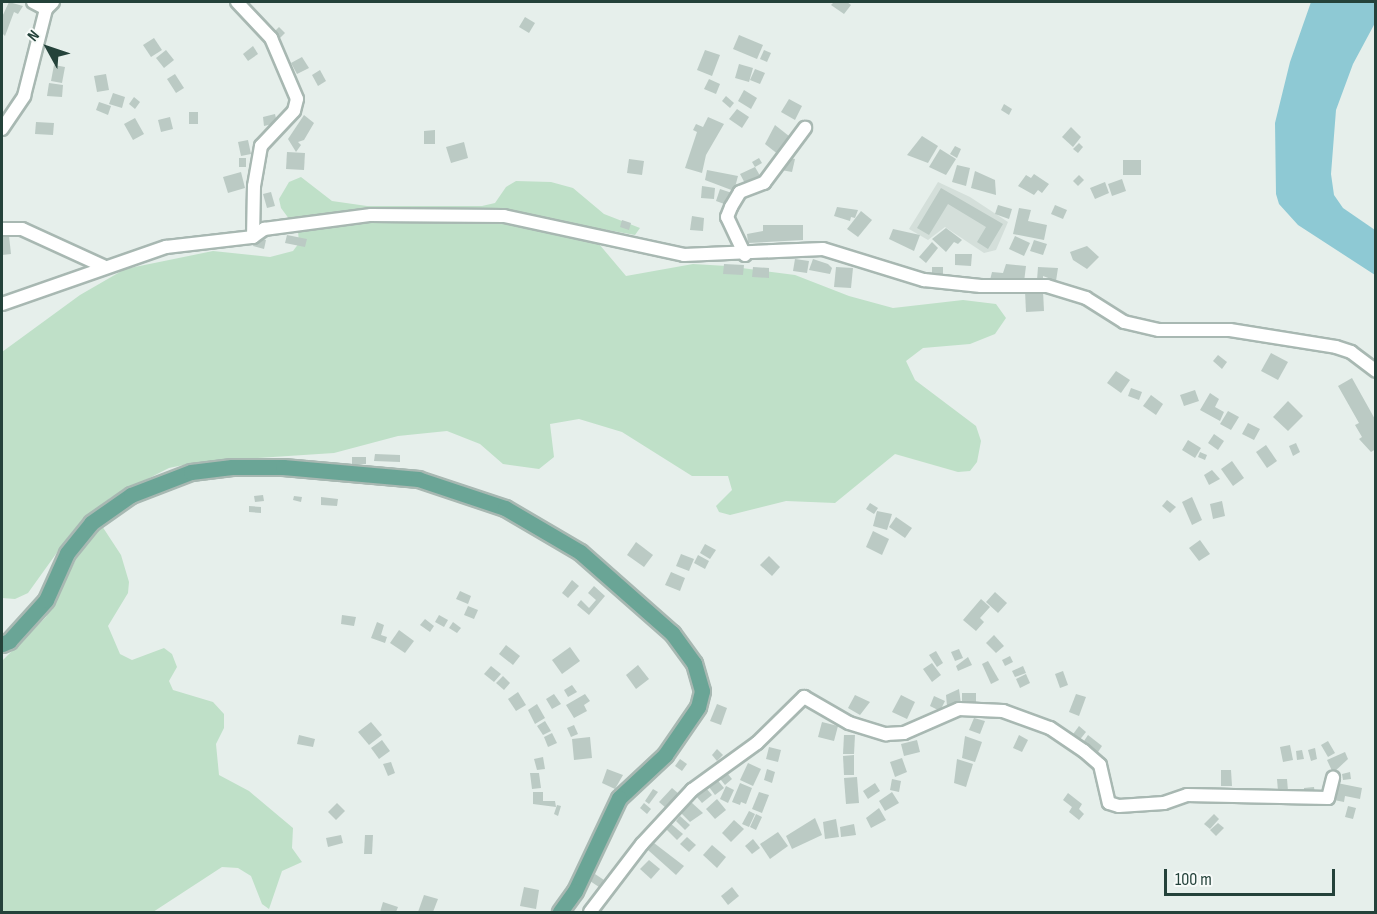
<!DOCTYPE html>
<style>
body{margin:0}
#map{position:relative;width:1377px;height:914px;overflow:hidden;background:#e6efeb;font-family:"Sofia Sans Condensed",sans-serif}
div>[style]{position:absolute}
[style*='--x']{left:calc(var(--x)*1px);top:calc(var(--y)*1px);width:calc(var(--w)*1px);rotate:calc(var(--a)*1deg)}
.built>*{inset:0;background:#d4dfda}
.green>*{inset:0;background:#bfe0c8}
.water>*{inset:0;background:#8ec9d4}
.building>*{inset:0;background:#bbcac4}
.roads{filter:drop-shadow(2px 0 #a8b8b2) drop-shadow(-2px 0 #a8b8b2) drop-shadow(0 2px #a8b8b2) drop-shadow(0 -2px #a8b8b2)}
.minor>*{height:12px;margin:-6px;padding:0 6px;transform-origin:6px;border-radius:6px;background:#fff}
.major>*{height:15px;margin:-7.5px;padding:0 7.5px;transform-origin:7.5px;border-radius:7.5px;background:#6aa596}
span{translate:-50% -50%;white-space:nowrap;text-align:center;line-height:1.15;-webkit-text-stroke:6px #f7fbf9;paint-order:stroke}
.frame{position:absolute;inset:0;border:3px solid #24423a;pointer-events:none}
.north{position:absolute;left:18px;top:18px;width:60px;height:60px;-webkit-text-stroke:4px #f7fbf9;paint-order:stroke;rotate:310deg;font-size:16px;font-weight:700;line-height:24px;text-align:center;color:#24423a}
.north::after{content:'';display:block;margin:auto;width:21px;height:27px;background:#24423a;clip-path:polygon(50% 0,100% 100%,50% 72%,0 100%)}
.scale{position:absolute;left:1164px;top:869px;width:171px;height:27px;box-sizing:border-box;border:3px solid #24423a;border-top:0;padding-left:8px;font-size:18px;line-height:21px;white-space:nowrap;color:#24423a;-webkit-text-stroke:4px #f7fbf9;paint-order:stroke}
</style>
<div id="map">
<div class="built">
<div style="clip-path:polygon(938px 182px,970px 197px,1008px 222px,996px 250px,984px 253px,945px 227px,928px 240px,909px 229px)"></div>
</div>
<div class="green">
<div style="clip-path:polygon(301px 177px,332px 201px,367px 206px,482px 206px,495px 203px,506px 187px,516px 181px,551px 182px,573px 188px,604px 214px,640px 228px,635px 235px,602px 229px,588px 231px,626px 276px,693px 264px,727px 266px,795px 275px,849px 296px,893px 308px,963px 300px,996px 304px,1006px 318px,995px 334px,970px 344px,923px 348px,906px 361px,915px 380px,976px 426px,981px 441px,977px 462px,970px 471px,958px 472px,895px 454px,835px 503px,786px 501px,730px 515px,719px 512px,716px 506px,732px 490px,728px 476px,692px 476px,622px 432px,579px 419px,550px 424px,554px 457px,539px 469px,503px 464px,480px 444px,447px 431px,398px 436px,334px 453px,198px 462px,169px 468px,110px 498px,71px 533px,28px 593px,15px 599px,2px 598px,2px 352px,80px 295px,125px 269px,213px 251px,270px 257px,293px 251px,299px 243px,298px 231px,281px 208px,279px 199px,289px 182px)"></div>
<div style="clip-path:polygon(102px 526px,121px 555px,129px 582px,128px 593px,108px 626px,120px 654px,132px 660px,164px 648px,172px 654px,177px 667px,169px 681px,173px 690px,213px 702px,224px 714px,224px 728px,216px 744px,219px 775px,249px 791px,293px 828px,292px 848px,302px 862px,282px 871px,269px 909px,262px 904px,251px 876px,238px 868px,222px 867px,153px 912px,2px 912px,2px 661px,46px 617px,86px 540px)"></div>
</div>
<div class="water">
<div style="clip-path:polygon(1311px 2px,1375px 2px,1375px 23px,1353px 64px,1336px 110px,1331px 174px,1334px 195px,1343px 208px,1375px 230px,1375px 275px,1298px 225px,1279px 204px,1276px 194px,1275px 123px,1290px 62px)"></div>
</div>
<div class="building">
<div style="clip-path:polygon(9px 2px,23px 6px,18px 14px,14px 12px,5px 36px,2px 33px,2px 17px)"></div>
<div style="clip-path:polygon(834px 2px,847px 2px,851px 5px,844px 14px,831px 5px)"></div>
<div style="clip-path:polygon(525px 17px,535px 23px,529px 33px,519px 27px)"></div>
<div style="clip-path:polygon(279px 27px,285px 33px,280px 38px,274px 32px)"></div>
<div style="clip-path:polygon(739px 35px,763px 45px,757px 59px,733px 49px)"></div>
<div style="clip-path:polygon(154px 38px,162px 50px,151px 57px,143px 45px)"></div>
<div style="clip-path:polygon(253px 46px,258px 54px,248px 61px,243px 54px)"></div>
<div style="clip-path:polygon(166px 50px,174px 60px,164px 68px,156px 58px)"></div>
<div style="clip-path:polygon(705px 50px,720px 55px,712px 76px,697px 70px)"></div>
<div style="clip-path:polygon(764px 50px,771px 53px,767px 62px,760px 59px)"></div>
<div style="clip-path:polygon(302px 57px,309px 68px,297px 74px,291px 63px)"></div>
<div style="clip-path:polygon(739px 64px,753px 68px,749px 82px,735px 78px)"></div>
<div style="clip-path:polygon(54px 65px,65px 67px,62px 83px,51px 81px)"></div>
<div style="clip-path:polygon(755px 69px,765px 73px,760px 84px,750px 80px)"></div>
<div style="clip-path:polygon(320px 70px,326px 81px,318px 86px,312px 75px)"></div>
<div style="clip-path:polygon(106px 74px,109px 90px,97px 92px,94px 76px)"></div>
<div style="clip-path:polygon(175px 74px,184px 88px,176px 93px,167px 79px)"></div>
<div style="clip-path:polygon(709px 79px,720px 84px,716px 94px,704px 89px)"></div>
<div style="clip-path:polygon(49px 83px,63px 85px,62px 97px,47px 96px)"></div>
<div style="clip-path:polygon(744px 90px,757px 98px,751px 109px,738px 101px)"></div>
<div style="clip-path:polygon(113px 93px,125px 97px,122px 108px,109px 104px)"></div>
<div style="clip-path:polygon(726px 96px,734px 103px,730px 108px,722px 101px)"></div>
<div style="clip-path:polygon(134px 97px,140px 102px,135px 109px,129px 104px)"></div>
<div style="clip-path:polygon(789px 99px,802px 106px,795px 120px,781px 112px)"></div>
<div style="clip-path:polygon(99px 102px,111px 106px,108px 115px,96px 110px)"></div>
<div style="clip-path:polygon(1004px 104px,1012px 109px,1009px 115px,1001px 110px)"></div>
<div style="clip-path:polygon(737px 109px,749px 117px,742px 128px,729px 119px)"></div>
<div style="clip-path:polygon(189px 112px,198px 112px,198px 124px,189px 124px)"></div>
<div style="clip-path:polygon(275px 114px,277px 123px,264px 126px,263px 117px)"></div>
<div style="clip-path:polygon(304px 115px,314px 123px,304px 140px,298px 142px,301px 145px,296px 152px,288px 139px)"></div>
<div style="clip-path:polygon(170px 117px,173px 129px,161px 132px,158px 120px)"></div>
<div style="clip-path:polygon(708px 117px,724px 124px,706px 155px,702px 173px,685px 168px,697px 132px,693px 130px,696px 124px,703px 127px)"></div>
<div style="clip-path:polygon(135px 118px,144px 134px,133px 140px,124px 124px)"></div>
<div style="clip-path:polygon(36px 122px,54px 123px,53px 135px,35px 134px)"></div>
<div style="clip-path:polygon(775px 125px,794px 140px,779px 155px,765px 144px)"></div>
<div style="clip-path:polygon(1071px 127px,1081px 137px,1073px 147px,1062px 137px)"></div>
<div style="clip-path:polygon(435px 130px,435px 144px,424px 144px,424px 131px)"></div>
<div style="clip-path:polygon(922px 136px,938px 146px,928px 163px,907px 155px)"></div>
<div style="clip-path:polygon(248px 140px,251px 154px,241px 156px,238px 142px)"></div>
<div style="clip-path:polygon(464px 142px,468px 158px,451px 163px,446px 147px)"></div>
<div style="clip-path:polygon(1079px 143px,1083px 147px,1078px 153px,1073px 149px)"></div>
<div style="clip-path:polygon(955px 146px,961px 149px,957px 158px,950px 154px)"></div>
<div style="clip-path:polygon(940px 149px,956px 159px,946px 175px,929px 167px)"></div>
<div style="clip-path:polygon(287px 152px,305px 153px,304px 170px,286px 169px)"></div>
<div style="clip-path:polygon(784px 157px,795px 159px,792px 172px,781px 170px)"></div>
<div style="clip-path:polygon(239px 158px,246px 158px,246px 167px,239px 167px)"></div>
<div style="clip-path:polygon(759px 158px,762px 163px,755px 167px,752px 162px)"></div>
<div style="clip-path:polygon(629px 159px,644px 161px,642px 175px,627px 173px)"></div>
<div style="clip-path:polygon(1123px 160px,1141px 160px,1141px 175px,1123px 175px)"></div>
<div style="clip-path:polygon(957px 165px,970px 168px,966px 186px,952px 182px)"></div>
<div style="clip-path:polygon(755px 167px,763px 181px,748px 189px,740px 174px)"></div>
<div style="clip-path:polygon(707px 170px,738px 176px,734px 191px,705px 180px)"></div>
<div style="clip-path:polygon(975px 171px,995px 180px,996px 195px,971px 188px)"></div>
<div style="clip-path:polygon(241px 172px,245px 188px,228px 193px,223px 177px)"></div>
<div style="clip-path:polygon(1034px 174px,1049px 184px,1042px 193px,1038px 190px,1034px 195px,1018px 186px,1026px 175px,1031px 178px)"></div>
<div style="clip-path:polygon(1079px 175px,1084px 180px,1078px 186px,1073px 181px)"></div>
<div style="clip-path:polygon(1122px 179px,1126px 191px,1112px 196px,1108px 184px)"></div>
<div style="clip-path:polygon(1105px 182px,1109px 193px,1095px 199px,1090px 188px)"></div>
<div style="clip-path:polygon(702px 186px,715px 188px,714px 199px,701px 198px)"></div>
<div style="clip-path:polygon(941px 188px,1003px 224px,988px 249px,977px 242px,986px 227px,948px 204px,929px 235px,917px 228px)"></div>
<div style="clip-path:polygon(720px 189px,732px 193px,727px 205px,716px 201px)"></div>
<div style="clip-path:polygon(271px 192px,275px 206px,267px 208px,263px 194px)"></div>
<div style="clip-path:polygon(998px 205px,1012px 209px,1009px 219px,995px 214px)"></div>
<div style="clip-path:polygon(1055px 205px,1067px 210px,1063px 219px,1051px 214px)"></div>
<div style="clip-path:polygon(837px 207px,858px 210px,855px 218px,851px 217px,850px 221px,834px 216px)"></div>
<div style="clip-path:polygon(1019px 208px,1031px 210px,1028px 221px,1047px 225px,1044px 240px,1013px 234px)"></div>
<div style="clip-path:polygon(861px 211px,872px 220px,858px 237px,847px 229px)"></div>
<div style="clip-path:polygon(692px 216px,704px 218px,703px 231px,690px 230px)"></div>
<div style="clip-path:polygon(622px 220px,631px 223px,629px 230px,620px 227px)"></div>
<div style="clip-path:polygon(763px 225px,803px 225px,803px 240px,748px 243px,747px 234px,763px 231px)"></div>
<div style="clip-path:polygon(946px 228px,962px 240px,958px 244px,954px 242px,946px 252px,932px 239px)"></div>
<div style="clip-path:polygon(893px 229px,920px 235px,914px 251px,889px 239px)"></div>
<div style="clip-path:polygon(287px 235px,307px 239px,305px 247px,285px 243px)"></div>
<div style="clip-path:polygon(9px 236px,11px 254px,2px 255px,2px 237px)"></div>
<div style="clip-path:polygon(1015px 236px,1030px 243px,1024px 256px,1009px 249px)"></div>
<div style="clip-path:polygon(256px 237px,266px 240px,264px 249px,253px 246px)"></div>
<div style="clip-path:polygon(1034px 240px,1047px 244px,1043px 255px,1030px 251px)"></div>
<div style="clip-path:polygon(932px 242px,938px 248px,926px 263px,919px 257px)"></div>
<div style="clip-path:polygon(1087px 246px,1099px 257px,1087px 269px,1073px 260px,1070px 252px)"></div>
<div style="clip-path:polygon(955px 254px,972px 254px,971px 266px,955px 265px)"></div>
<div style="clip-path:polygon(795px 259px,809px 261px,807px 273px,793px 271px)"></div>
<div style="clip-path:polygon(813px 259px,828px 264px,832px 268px,830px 274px,809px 270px)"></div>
<div style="clip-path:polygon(724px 264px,744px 265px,743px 275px,723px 274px)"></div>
<div style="clip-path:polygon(1006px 264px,1026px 266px,1024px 282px,990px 280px,992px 272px,1003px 273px)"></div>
<div style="clip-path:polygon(753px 267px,769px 268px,769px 278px,752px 277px)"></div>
<div style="clip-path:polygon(836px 267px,853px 268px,851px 288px,834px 287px)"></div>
<div style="clip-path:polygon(932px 267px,943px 267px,943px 275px,932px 275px)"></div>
<div style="clip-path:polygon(1038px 267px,1058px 268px,1056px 281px,1043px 276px,1043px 280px,1037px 280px)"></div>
<div style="clip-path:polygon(1025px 291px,1043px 291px,1044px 311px,1026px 312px)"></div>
<div style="clip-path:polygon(1271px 353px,1288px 362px,1278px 380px,1261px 371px)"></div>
<div style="clip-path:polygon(1218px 355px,1227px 362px,1222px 369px,1213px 361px)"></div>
<div style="clip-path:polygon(1116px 371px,1130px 380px,1121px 393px,1107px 383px)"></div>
<div style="clip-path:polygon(1352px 378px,1376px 421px,1376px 449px,1371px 452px,1359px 439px,1362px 437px,1355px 425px,1359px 423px,1338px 386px)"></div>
<div style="clip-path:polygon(1131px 388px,1142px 392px,1139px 400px,1128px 396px)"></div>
<div style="clip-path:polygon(1195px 390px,1199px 401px,1184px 406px,1180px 395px)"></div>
<div style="clip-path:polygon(1210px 393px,1219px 399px,1215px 407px,1224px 412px,1220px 421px,1200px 410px)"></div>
<div style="clip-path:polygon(1151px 395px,1163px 404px,1156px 415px,1143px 406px)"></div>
<div style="clip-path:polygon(1288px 401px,1303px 416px,1288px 431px,1273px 417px)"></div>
<div style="clip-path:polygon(1228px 411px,1239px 417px,1231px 430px,1220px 424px)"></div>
<div style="clip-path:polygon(1248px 423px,1260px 429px,1254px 440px,1242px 434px)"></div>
<div style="clip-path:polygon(1214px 434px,1224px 441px,1218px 450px,1208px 443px)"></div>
<div style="clip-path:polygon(1188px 440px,1201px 448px,1195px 458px,1182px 450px)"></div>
<div style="clip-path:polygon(1296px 443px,1300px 452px,1293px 456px,1289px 446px)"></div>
<div style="clip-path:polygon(1266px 445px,1277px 461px,1267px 468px,1256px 452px)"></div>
<div style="clip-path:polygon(1200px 452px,1207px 455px,1205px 460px,1198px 457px)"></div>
<div style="clip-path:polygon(375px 454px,400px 455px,400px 462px,374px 461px)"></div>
<div style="clip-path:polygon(352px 457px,366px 457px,366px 464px,352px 464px)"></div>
<div style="clip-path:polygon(1232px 461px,1244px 478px,1233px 486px,1221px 469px)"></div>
<div style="clip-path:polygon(1212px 470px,1220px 479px,1209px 485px,1204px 475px)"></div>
<div style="clip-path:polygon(263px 495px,264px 501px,255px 502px,254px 496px)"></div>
<div style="clip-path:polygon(294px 496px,302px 497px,301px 502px,293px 500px)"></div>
<div style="clip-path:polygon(321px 497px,338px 499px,337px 506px,321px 505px)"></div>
<div style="clip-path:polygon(1192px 497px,1202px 520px,1192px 525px,1182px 502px)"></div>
<div style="clip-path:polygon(1167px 500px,1176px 507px,1170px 513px,1162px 506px)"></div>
<div style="clip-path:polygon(1222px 501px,1225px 516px,1213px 519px,1210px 504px)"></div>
<div style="clip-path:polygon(870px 503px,878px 508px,874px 514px,866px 509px)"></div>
<div style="clip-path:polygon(249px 506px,261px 507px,261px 513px,249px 512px)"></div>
<div style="clip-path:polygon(877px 511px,892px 514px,887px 530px,873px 526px)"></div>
<div style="clip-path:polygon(896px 517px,912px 528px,905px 538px,889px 527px)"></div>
<div style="clip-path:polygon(873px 531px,889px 539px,882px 555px,866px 547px)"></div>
<div style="clip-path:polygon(1200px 540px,1210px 554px,1199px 561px,1189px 548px)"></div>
<div style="clip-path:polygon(636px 542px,653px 555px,644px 567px,627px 555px)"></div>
<div style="clip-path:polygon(705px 544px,716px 550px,710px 559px,700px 553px)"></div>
<div style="clip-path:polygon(681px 554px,694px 559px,689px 571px,676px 566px)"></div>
<div style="clip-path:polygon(698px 555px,709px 561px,705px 569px,694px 563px)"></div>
<div style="clip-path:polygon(769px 556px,780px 567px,772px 576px,760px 565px)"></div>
<div style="clip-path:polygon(671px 572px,685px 578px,680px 591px,665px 585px)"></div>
<div style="clip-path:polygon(572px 580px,579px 586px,568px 598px,562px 593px)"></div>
<div style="clip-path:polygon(594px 586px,605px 596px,589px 615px,577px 605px,581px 600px,589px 608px,596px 600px,588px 593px)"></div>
<div style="clip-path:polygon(460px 591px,471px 596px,468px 604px,456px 599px)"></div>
<div style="clip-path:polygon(995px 592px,1007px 603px,998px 613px,986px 602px)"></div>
<div style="clip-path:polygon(981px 599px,990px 607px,980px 618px,984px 622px,976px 631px,963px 620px)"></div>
<div style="clip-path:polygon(468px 606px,478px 610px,474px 619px,464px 615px)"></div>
<div style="clip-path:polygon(342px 615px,356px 617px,354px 626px,341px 624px)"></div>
<div style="clip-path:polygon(439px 615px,448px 620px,444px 627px,435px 622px)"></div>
<div style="clip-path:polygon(425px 619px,434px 626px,430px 632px,420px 625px)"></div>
<div style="clip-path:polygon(377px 622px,384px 625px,381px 635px,387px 637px,385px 643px,371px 638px)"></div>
<div style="clip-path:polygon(453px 622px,461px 628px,457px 633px,449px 628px)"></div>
<div style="clip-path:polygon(399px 630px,414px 641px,405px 653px,390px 643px)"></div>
<div style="clip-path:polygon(994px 635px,1004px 646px,996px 653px,986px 643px)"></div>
<div style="clip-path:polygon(506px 645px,520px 656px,513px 665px,499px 654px)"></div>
<div style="clip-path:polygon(570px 647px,580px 661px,562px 674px,552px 660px)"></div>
<div style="clip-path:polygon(959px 649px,963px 658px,955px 661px,951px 652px)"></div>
<div style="clip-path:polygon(936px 651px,943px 663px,937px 667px,929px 655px)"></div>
<div style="clip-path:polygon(1010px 656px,1013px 662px,1005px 666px,1002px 660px)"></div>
<div style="clip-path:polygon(968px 657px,972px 665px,958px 671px,956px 666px)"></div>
<div style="clip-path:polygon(988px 661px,999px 680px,991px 684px,982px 664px)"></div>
<div style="clip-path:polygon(932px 663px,941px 675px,932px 682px,923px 669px)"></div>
<div style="clip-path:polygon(638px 665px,649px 679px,636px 689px,626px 675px)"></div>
<div style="clip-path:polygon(491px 666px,501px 674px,494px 682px,484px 674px)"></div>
<div style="clip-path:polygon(1023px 666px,1026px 673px,1015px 677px,1012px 671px)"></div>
<div style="clip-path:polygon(1063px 671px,1068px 685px,1060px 688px,1055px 674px)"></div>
<div style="clip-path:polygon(1026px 674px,1030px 683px,1020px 688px,1016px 679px)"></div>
<div style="clip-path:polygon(503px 676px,510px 683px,504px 690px,496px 683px)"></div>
<div style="clip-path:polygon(572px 685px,577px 692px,568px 697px,564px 690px)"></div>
<div style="clip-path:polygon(959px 689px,961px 704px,947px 706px,946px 695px)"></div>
<div style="clip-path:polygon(518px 692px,526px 705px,516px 711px,508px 699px)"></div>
<div style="clip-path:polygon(962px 693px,976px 693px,976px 705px,962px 706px)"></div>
<div style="clip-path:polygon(554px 694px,561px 704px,552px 709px,546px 699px)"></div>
<div style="clip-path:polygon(585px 694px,590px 701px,584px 705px,587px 711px,574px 718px,566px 705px)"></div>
<div style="clip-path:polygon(1076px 694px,1086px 697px,1079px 716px,1069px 712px)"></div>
<div style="clip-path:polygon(855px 695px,870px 702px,860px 715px,848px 708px)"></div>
<div style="clip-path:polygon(901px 695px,915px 702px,907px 719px,892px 712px)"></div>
<div style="clip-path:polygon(934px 696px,945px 701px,940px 711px,930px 706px)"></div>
<div style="clip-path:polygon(537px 704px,545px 718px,535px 724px,528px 710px)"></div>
<div style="clip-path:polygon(717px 704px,727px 708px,721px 725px,710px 721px)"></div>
<div style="clip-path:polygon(974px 718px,985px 721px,980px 734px,969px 730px)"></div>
<div style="clip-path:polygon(545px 721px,551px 731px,543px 735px,537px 726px)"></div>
<div style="clip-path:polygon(371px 722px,382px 735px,369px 745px,358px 732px)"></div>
<div style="clip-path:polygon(822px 722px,838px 726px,834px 741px,818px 737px)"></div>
<div style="clip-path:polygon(574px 725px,578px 734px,571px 737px,567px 728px)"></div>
<div style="clip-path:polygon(1079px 726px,1086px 732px,1078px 742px,1071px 737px)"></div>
<div style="clip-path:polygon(552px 733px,557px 743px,548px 747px,544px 737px)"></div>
<div style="clip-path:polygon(299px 735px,315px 739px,313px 747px,297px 744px)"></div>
<div style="clip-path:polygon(844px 735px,855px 735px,854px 754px,843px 754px)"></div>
<div style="clip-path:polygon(1019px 735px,1028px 740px,1022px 752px,1013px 748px)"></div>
<div style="clip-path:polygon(1088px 735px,1102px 746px,1096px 755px,1082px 744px)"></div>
<div style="clip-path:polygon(965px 736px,982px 742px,975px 762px,962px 758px)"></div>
<div style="clip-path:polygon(590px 737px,592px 758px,574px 760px,572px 739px)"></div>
<div style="clip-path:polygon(382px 740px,390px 751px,379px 759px,371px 748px)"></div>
<div style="clip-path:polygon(917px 740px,920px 752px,904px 756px,901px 744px)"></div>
<div style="clip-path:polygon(1328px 741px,1335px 753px,1328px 757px,1321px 745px)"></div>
<div style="clip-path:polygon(1290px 745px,1293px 760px,1283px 762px,1280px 747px)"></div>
<div style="clip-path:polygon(769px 747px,781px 750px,778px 762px,766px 759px)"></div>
<div style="clip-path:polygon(1315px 748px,1317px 759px,1311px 761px,1308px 750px)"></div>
<div style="clip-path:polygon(717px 749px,723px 755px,717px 761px,712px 755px)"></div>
<div style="clip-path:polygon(1302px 750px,1304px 759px,1297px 760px,1296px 751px)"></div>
<div style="clip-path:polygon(1345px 752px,1348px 759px,1333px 773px,1327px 760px)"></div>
<div style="clip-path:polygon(854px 755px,854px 775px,844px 775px,843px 756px)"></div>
<div style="clip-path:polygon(543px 757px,545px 769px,537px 770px,534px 759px)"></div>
<div style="clip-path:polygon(902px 758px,907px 772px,895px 777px,890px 762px)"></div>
<div style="clip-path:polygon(680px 759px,687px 764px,682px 771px,675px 766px)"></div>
<div style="clip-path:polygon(957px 759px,973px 764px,966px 787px,954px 783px)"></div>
<div style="clip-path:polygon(391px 762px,395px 773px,388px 776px,383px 764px)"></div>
<div style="clip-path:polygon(748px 763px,761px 769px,753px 786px,740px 780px)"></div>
<div style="clip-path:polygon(607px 769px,623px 775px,615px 789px,602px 783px)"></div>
<div style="clip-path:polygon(724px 769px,732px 779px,725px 785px,717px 775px)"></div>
<div style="clip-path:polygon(767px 769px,775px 772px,772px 783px,764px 780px)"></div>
<div style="clip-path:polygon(1221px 770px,1231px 770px,1232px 786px,1221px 786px)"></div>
<div style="clip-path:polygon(1350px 772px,1351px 779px,1343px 780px,1342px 774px)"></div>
<div style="clip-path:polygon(530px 773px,539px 773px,541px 788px,532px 789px)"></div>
<div style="clip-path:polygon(715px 777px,724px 788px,715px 795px,706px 783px)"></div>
<div style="clip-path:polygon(857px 777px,859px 803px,846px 804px,844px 778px)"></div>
<div style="clip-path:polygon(892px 779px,901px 781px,899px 792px,890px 790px)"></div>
<div style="clip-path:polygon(1277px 779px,1287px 779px,1288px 791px,1278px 791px)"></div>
<div style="clip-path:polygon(740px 783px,752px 788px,746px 804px,741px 802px,740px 805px,732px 802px)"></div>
<div style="clip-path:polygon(875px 783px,880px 791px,868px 799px,863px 791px)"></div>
<div style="clip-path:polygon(1337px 783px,1362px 788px,1360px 799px,1345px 796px,1344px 802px,1334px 800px)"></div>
<div style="clip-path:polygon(726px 786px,734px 790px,728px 803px,720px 799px)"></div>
<div style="clip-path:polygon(1314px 787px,1315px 796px,1304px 797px,1304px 788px)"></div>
<div style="clip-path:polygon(672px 788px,679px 794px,666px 808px,659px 802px)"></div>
<div style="clip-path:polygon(706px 788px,712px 795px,702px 803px,696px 796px)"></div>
<div style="clip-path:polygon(653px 789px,658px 792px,649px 804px,645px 801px)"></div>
<div style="clip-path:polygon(533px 792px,543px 792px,543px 801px,555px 801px,556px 807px,533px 804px)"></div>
<div style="clip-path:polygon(759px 792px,769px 795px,762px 813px,752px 809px)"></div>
<div style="clip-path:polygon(892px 792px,899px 803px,885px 811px,879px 801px)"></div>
<div style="clip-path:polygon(1068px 793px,1082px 804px,1079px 809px,1084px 814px,1079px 820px,1069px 812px,1072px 807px,1063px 800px)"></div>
<div style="clip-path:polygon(717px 799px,726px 810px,715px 819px,706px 809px)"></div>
<div style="clip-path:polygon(691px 802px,703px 813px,690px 822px,681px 813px)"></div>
<div style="clip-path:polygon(337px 803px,345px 811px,336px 820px,328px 812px)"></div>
<div style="clip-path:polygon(644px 803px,651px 809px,647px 814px,640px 808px)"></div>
<div style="clip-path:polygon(557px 805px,561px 806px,558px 816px,554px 814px)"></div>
<div style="clip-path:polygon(1348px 806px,1356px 808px,1353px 819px,1345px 817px)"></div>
<div style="clip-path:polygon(879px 808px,886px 820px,871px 828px,866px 818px)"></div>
<div style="clip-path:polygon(749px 811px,755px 814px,749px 827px,742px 824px)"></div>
<div style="clip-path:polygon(756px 814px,762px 817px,756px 830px,750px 827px)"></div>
<div style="clip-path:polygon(1214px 814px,1219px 819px,1210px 829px,1204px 824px)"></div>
<div style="clip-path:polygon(680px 816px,690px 825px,685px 830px,676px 821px)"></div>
<div style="clip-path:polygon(815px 818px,822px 835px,792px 849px,786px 836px)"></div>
<div style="clip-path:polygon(836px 819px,839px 837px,825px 839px,823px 822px)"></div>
<div style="clip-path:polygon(734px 820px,744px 829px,731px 842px,722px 833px)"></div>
<div style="clip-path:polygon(670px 823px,683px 834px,677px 840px,665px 828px)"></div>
<div style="clip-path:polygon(1218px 823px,1224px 828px,1216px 836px,1210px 830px)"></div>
<div style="clip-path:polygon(854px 824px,856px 835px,841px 837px,840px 827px)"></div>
<div style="clip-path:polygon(778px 832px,788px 846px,770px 859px,760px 844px)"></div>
<div style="clip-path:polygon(341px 835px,343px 843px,328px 847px,326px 838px)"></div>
<div style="clip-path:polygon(365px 835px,373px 835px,372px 854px,364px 854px)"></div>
<div style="clip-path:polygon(687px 837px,696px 845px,689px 852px,680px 844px)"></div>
<div style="clip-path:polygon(753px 839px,760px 848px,752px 854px,745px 846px)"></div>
<div style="clip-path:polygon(654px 843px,684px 866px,676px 875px,648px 850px)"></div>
<div style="clip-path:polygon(712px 845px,726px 857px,717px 868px,703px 855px)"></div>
<div style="clip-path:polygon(649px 860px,660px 869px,651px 879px,640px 869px)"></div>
<div style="clip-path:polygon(595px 874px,604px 880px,599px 887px,590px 881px)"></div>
<div style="clip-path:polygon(524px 887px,539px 890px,536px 909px,520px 906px)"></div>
<div style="clip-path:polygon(732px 887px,739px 896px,728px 905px,721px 896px)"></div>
<div style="clip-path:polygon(424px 895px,438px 899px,433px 912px,418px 912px)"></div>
<div style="clip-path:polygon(383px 902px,398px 907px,396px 912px,380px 912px)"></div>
</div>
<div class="roads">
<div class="minor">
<div style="--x:33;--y:2;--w:15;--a:28"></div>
<div style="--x:237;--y:2;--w:50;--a:46.6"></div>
<div style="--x:271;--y:38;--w:66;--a:66.9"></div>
<div style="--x:297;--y:99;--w:12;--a:104"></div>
<div style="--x:294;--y:111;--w:48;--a:133.3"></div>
<div style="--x:261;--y:146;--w:41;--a:99.9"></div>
<div style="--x:254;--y:186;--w:51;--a:91.1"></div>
<div style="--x:2;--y:129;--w:40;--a:-56"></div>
<div style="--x:24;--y:96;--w:90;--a:-75.8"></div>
<div style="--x:46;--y:9;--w:10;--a:-45"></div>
<div style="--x:2;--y:229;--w:20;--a:0"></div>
<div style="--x:22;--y:229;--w:89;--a:24.6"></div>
<div style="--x:745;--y:255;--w:42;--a:-115.3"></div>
<div style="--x:727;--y:217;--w:11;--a:-68"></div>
<div style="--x:731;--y:207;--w:17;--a:-59"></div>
<div style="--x:740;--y:192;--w:26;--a:-21"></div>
<div style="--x:764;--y:183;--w:69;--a:-53.3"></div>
<div style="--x:2;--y:304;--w:174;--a:-19.2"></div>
<div style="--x:166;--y:247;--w:88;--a:-6.6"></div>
<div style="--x:253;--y:237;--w:14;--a:-36"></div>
<div style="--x:264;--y:229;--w:108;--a:-7.5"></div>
<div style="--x:371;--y:215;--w:133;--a:0.4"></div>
<div style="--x:504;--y:216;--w:184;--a:12.2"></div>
<div style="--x:684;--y:255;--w:139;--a:-2.5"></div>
<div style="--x:823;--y:249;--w:106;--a:17.1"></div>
<div style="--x:924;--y:280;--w:57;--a:6"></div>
<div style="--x:981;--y:286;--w:66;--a:0"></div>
<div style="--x:1047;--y:286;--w:41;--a:17.1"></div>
<div style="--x:1086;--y:298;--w:45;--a:32.3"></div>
<div style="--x:1124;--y:322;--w:36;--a:13"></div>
<div style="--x:1159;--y:330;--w:71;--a:0"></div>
<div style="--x:1230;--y:330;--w:107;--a:9.1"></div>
<div style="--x:1336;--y:347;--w:16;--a:18"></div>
<div style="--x:1351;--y:352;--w:31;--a:37"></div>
<div style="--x:590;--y:912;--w:86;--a:-52.6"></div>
<div style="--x:642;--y:844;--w:74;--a:-47.2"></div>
<div style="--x:692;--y:790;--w:80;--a:-35.9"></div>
<div style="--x:757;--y:743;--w:66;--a:-44.4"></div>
<div style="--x:804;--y:697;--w:52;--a:30"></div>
<div style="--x:849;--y:723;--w:39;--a:17"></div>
<div style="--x:886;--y:734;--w:18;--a:-3"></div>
<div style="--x:904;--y:733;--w:60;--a:-23.6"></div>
<div style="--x:959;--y:709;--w:44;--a:2.6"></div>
<div style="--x:1003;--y:711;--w:50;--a:19.9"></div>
<div style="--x:1050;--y:728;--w:41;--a:34.1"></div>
<div style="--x:1084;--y:751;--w:21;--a:41"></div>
<div style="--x:1100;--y:765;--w:39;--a:77"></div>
<div style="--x:1109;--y:803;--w:10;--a:17"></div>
<div style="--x:1119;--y:806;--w:45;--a:-3.8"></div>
<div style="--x:1164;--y:803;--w:24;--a:-19"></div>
<div style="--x:1187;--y:795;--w:141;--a:1.2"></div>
<div style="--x:1328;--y:798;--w:21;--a:-76"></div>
</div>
<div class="major">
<div style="--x:2;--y:644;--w:8;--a:-23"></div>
<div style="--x:9;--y:641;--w:55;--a:-47.9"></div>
<div style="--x:46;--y:600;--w:51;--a:-65.9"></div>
<div style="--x:67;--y:553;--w:38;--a:-51"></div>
<div style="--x:91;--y:523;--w:49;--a:-35"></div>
<div style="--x:131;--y:495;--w:64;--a:-21"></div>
<div style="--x:191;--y:472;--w:41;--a:-7"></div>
<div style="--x:232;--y:467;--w:51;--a:0"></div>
<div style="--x:283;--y:467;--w:136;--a:5.1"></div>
<div style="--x:418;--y:479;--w:92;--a:18.4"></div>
<div style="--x:505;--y:508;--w:87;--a:30.4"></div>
<div style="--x:580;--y:552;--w:123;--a:41.4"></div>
<div style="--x:672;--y:633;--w:37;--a:54"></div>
<div style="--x:694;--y:663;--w:29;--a:74"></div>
<div style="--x:702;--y:691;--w:16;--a:104"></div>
<div style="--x:698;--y:707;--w:58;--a:124.5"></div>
<div style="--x:665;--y:755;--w:63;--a:136.9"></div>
<div style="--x:619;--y:798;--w:103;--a:115.3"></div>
<div style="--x:575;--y:891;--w:26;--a:126"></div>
</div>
</div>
<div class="frame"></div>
<div class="north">N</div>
<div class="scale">100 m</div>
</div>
